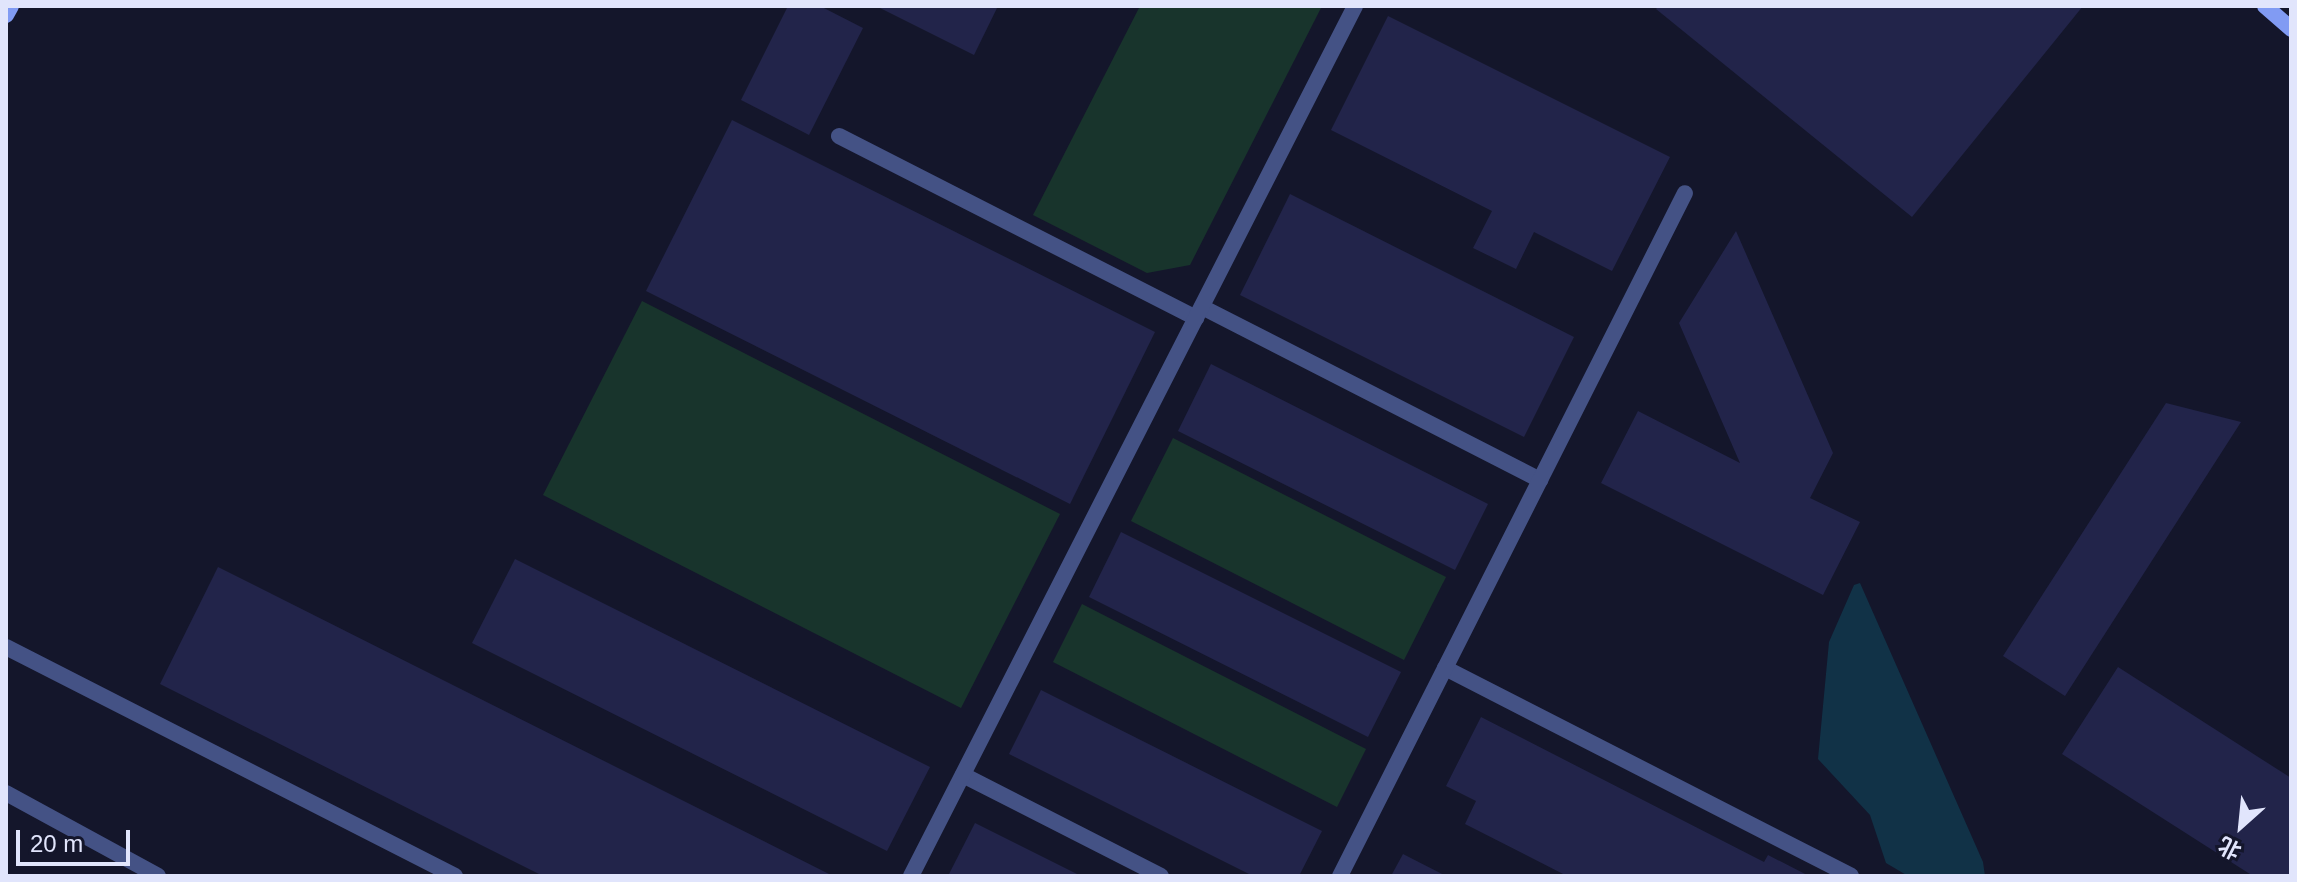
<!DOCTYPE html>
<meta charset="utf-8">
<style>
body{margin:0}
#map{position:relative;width:2297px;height:882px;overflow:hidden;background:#14162b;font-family:Arial,"Noto Sans SC",sans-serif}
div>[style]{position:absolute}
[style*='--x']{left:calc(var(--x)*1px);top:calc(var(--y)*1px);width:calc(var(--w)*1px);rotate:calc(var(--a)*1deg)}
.green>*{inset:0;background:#18342c}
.water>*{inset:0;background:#113247}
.building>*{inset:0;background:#22244a}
.lane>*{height:16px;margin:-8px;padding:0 8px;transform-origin:8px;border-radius:8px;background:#445285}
.secondary>*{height:16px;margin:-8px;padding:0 8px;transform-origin:8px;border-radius:8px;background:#819bf3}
span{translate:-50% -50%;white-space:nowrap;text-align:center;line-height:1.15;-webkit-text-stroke:6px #14162b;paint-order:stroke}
.frame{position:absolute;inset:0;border:8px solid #e1e5fc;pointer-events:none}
.north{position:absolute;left:2201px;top:786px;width:80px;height:80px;-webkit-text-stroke:6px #14162b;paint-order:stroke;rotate:207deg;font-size:22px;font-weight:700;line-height:32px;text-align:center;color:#e1e5fc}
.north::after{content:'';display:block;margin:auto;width:28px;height:36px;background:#e1e5fc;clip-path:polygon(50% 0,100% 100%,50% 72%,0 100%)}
.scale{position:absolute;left:16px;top:830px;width:114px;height:36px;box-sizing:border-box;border:4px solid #e1e5fc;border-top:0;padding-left:10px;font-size:24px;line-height:28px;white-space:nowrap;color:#e1e5fc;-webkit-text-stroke:6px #14162b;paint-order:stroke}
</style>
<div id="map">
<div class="green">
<div style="clip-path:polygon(1140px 6px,1322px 6px,1190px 265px,1147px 273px,1033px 215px)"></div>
<div style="clip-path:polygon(642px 301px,1060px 514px,961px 708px,543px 495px)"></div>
<div style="clip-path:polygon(1173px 438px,1446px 577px,1404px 660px,1131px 521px)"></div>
<div style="clip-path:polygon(1082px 604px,1366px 749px,1337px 807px,1053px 662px)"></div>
</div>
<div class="water">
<div style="clip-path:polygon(1860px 583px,1983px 862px,1985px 876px,1908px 876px,1886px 863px,1870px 815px,1818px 759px,1829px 642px,1854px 585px)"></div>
</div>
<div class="building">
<div style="clip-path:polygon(788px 6px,820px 6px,863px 28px,809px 135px,741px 100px)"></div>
<div style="clip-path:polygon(876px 6px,998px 6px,974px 55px)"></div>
<div style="clip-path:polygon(1659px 6px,2083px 6px,1912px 217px,1656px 9px)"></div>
<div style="clip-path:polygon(1388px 16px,1670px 157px,1612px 271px,1534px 232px,1516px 269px,1473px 248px,1492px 211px,1331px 130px)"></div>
<div style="clip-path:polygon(732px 120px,1155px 332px,1070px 504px,646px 291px)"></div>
<div style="clip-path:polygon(1290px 194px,1574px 337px,1524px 437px,1240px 295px)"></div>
<div style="clip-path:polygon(1736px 231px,1833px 453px,1810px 498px,1860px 522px,1823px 595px,1601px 483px,1638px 411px,1740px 463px,1679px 323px)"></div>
<div style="clip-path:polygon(1211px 364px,1488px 504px,1455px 570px,1178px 431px)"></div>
<div style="clip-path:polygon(2166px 403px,2241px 422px,2065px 696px,2003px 656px)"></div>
<div style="clip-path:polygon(1121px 532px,1401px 672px,1368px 737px,1089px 597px)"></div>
<div style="clip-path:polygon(515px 559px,930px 767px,887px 851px,472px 643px)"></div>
<div style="clip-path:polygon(218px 567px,833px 876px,543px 876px,160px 684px)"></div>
<div style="clip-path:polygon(2118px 667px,2291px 778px,2291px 876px,2253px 876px,2062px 754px)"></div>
<div style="clip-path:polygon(1041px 690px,1322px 831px,1299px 876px,1253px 876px,1009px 754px)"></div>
<div style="clip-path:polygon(1481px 717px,1764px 862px,1768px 855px,1809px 876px,1567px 876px,1465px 824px,1476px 801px,1446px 786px)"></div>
<div style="clip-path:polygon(975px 823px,1081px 876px,948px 876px)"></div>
<div style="clip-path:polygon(1403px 854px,1446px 876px,1391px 876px)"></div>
</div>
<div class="lane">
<div style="--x:839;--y:136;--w:401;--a:27"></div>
<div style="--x:1202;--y:307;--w:380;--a:27.1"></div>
<div style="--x:6;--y:647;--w:504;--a:27.02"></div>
<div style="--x:1445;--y:668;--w:456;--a:27.1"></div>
<div style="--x:963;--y:775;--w:222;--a:27"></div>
<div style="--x:6;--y:793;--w:173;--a:28.6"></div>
<div style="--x:911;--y:876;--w:977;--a:-62.96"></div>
<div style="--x:1340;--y:876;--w:765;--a:-63.2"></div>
</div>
<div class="secondary">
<div style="--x:2265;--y:6;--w:35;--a:41"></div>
<div style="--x:6;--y:15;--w:10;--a:-61"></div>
</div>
<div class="frame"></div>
<div class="north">北</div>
<div class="scale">20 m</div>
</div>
